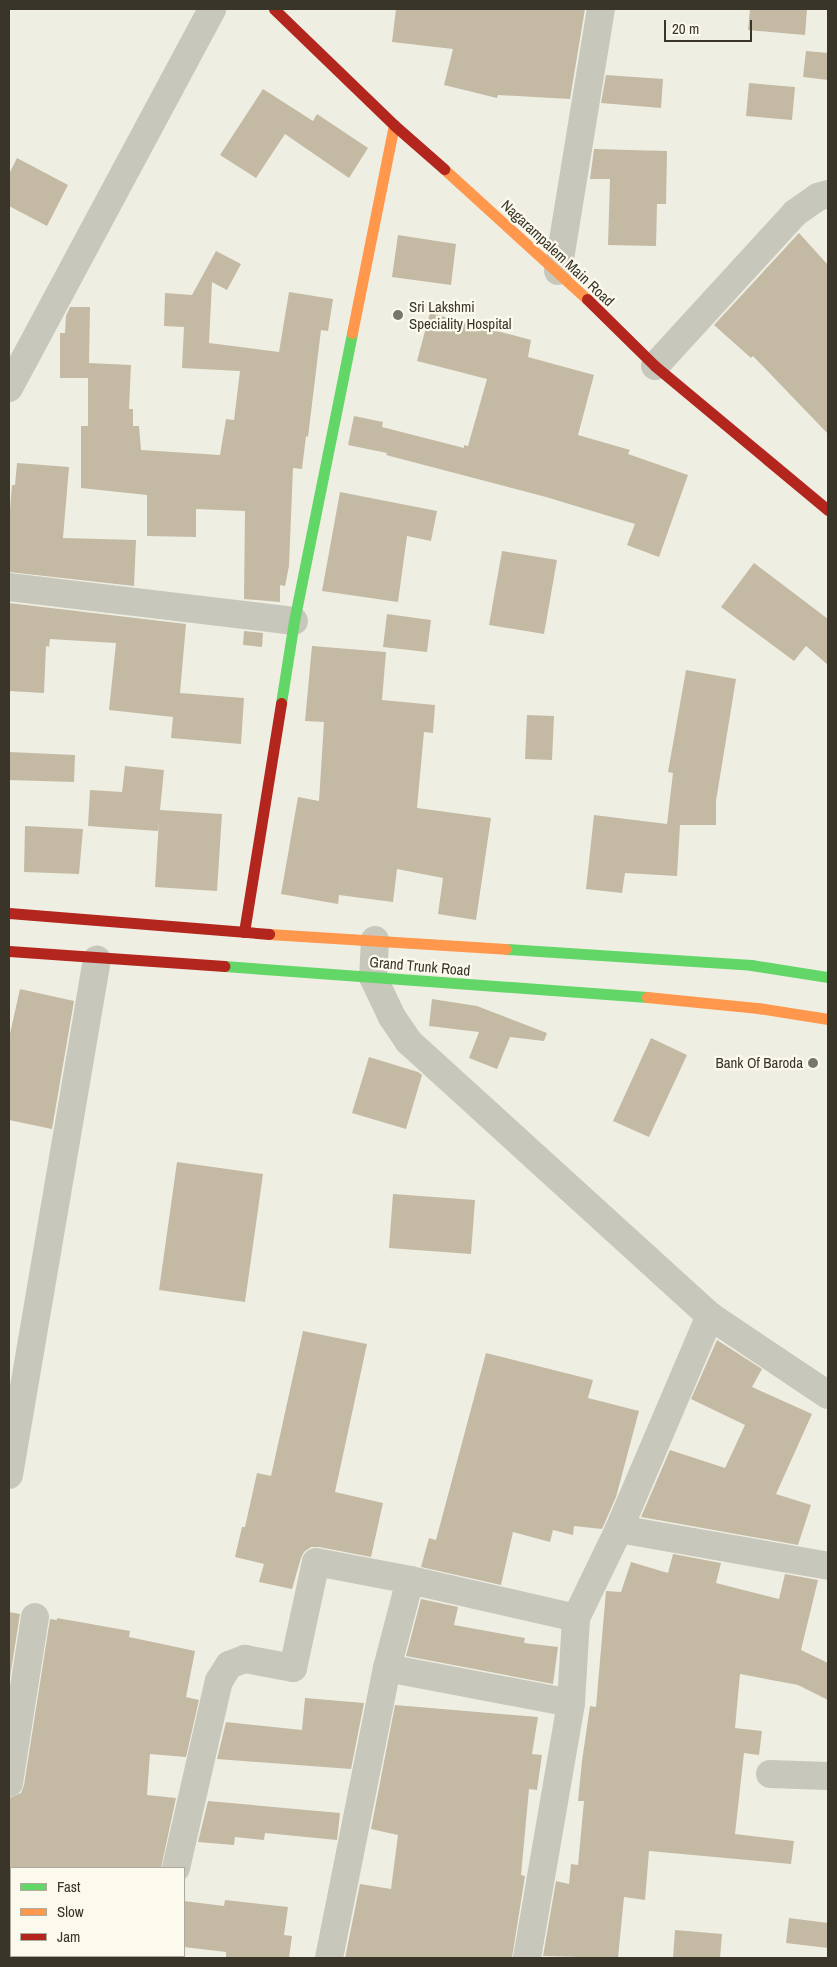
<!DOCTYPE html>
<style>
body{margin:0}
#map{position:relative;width:837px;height:1967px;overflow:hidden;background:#efeee3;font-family:"Archivo Narrow",sans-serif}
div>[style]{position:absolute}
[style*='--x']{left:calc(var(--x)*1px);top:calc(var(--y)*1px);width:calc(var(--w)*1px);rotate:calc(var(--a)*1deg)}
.building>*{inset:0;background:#c4baa4}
.street>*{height:28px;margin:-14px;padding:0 14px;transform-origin:14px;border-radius:14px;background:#c8c7bc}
.fast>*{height:11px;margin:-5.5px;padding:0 5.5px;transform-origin:5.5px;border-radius:5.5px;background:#63d668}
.slow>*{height:11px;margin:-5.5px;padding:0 5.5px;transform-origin:5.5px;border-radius:5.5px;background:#ff974d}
.jam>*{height:11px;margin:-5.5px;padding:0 5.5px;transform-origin:5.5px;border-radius:5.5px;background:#b3261e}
.dots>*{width:14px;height:14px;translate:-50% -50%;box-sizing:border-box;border:2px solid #fbfaec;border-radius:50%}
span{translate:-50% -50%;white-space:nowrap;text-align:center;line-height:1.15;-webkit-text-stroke:4.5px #fbfaec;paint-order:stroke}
.street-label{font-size:15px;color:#3a3529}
.poi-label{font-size:15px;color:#3a3529}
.left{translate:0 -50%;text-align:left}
.right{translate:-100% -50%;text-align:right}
.frame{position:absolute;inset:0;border:10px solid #3a3529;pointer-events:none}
.legend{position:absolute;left:10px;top:1867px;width:175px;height:90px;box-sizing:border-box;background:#fbfaec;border:1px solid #aeab9e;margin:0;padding:6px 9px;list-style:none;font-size:15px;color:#3a3529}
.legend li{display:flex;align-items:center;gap:10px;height:25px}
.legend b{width:25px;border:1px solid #aeab9e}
.scale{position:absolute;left:664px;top:20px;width:88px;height:22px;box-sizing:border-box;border:2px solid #3a3529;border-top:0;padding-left:6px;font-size:15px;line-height:18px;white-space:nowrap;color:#3a3529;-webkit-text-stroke:4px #fbfaec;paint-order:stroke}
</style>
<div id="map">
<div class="building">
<div style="clip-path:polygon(396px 9px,585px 9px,570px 99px,498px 95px,497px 98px,444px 85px,453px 49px,392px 42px)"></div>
<div style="clip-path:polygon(750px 9px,807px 9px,805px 35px,748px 30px)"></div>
<div style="clip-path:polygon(806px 51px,828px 53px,828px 80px,803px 77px)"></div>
<div style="clip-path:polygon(606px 75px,663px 79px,661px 108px,601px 103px)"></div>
<div style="clip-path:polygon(749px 83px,795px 87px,792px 120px,746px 116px)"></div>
<div style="clip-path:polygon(263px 89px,313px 121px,317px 114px,368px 148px,349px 178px,285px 134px,256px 178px,220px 155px)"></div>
<div style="clip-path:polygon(594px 149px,667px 151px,666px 204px,657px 204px,656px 246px,608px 245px,610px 179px,590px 179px)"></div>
<div style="clip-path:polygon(17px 158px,68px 185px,47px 226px,9px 206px,9px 174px)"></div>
<div style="clip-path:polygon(799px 233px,828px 265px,828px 434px,753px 356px,751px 358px,714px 325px)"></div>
<div style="clip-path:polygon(398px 235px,456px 244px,451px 285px,392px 277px)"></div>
<div style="clip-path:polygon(216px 251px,241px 264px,227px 290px,212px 282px,209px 343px,279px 352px,289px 292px,333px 299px,328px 331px,321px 330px,308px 437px,306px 436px,302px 469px,293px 468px,289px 566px,285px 586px,280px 585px,280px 602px,244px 599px,245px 511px,196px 509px,196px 537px,147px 536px,147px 495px,81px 488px,81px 426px,88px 426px,88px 374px,88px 378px,60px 378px,60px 333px,65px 333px,66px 316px,70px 307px,90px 307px,89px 363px,131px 365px,129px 409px,133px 409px,133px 426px,139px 426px,141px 450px,220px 455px,226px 419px,234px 420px,240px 371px,182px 368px,184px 327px,164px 326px,165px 293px,192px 295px)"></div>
<div style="clip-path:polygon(430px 313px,531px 340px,528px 357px,594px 375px,578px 435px,630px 450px,628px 454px,688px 475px,659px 557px,627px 545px,635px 524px,546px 497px,386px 455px,387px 453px,348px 445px,354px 416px,383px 422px,382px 427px,464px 448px,464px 445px,468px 446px,487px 379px,417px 361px)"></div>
<div style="clip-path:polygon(17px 463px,69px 467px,63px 538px,136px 540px,134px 586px,9px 572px,9px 522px,12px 485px,15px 485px)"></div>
<div style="clip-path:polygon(340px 492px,437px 511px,431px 541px,407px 536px,398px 602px,322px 591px)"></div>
<div style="clip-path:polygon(502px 551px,557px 560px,544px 634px,489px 625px)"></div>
<div style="clip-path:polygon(754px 563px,828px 619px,828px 665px,806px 646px,794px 661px,721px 607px)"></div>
<div style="clip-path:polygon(9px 603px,186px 624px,180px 693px,244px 698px,241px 744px,171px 738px,173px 717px,109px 710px,116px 643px,50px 639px,49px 647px,46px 646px,44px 693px,9px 691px)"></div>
<div style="clip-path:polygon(387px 614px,431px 620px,427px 652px,383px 647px)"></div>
<div style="clip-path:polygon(244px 631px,263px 633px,262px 647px,243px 645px)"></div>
<div style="clip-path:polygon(312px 646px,386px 652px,382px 700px,435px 705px,433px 733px,424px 732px,417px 808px,491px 818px,476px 920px,438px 914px,443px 878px,397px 869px,393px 902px,339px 895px,338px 904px,281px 894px,298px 797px,319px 801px,324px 722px,305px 721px)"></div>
<div style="clip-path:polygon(686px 670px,736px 679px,716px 801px,716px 825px,676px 825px,680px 825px,677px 876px,625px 873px,622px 893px,586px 889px,594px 815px,667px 824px,673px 773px,668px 772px)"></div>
<div style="clip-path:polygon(527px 715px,554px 716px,552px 760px,525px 759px)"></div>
<div style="clip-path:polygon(9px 752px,75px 755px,74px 782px,9px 780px)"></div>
<div style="clip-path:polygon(125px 766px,164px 770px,160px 810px,222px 814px,217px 891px,155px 887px,159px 820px,158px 831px,88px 826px,90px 790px,122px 792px)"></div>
<div style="clip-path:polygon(25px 826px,83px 829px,79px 874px,24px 872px)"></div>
<div style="clip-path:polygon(20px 989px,74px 1001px,52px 1129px,9px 1120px,9px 1038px)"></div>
<div style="clip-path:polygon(432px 999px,477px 1006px,547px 1033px,544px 1041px,510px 1037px,497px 1069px,469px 1058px,479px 1032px,429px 1026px)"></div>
<div style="clip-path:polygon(651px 1038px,687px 1055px,649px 1137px,613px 1121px)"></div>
<div style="clip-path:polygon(369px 1057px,418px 1072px,422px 1075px,406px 1129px,352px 1113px)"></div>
<div style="clip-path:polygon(177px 1162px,263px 1174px,245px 1302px,159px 1290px)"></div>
<div style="clip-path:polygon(393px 1194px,475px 1200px,471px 1254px,389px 1248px)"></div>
<div style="clip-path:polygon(303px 1331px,367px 1344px,335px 1492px,383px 1503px,371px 1557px,319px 1547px,311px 1547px,304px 1552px,301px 1558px,292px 1589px,259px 1582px,264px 1564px,235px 1557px,242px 1527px,245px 1527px,257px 1473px,271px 1476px)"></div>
<div style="clip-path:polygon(717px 1340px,762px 1369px,752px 1387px,812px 1414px,776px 1494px,811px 1505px,798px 1545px,641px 1517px,670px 1450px,725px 1468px,745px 1425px,691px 1399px)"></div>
<div style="clip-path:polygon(486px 1353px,593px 1380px,588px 1398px,639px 1411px,616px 1497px,602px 1529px,574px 1526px,573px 1535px,553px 1530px,550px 1542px,513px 1532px,501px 1585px,421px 1567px,429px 1538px,436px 1540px)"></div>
<div style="clip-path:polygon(673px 1554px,721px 1563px,716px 1583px,779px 1599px,785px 1574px,818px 1580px,801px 1650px,828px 1663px,828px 1700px,798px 1685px,740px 1674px,735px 1728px,762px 1731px,759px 1755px,744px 1753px,735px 1834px,794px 1841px,791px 1864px,649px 1851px,645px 1900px,624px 1897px,618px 1958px,543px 1956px,556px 1881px,569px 1884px,571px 1864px,578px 1865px,584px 1801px,578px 1801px,582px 1761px,590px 1706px,596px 1707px,606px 1591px,621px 1592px,631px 1562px,668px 1573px)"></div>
<div style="clip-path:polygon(421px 1599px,458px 1607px,454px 1625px,525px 1638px,524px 1643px,558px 1647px,553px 1684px,406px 1656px)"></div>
<div style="clip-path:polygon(9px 1612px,20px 1614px,9px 1684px)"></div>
<div style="clip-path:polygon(57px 1618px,130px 1631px,129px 1637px,195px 1651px,186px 1697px,199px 1700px,186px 1757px,150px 1754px,147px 1795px,176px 1798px,161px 1868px,9px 1868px,9px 1798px,21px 1793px,24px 1785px,50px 1619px,57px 1620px)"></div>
<div style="clip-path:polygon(305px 1698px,364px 1703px,351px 1769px,217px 1759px,226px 1722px,302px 1730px)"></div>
<div style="clip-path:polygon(395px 1705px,538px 1717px,532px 1754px,542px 1755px,537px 1790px,529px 1789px,521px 1875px,525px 1876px,512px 1958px,345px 1958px,360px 1884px,391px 1889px,398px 1835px,371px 1829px)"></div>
<div style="clip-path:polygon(208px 1801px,340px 1813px,337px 1840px,265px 1833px,264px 1840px,235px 1837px,234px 1845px,198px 1842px)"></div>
<div style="clip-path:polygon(225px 1900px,288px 1907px,284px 1935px,292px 1936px,289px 1958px,226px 1958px,226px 1952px,184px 1947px,184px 1901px,224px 1906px)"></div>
<div style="clip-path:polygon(789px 1918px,828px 1923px,828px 1948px,786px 1943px)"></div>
<div style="clip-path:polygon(675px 1930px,722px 1934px,720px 1958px,673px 1958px)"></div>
</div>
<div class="street">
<div style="--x:558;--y:271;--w:266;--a:-80.7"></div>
<div style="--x:655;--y:366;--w:207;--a:-47.5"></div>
<div style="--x:795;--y:213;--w:28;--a:-35"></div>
<div style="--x:818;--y:197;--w:10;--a:-17"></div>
<div style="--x:9;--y:388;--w:430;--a:-61.8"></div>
<div style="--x:9;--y:587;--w:287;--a:6.8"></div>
<div style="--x:375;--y:940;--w:37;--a:93"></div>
<div style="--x:373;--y:977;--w:44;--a:64.6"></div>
<div style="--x:392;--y:1017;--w:30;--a:56"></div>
<div style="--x:409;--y:1042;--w:407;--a:42.3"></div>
<div style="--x:710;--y:1316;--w:142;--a:33.8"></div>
<div style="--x:9;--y:1475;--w:523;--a:-80.32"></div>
<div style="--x:619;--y:1529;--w:212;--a:10"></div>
<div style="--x:387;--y:1668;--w:187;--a:10.8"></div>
<div style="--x:770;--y:1774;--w:58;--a:2"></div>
<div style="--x:9;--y:1783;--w:168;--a:-81.1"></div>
<div style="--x:176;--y:1868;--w:192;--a:-77.1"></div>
<div style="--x:219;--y:1681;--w:19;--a:-58"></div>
<div style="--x:229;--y:1665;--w:17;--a:-21"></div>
<div style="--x:245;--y:1659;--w:49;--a:10.6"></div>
<div style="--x:293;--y:1668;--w:108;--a:-77.8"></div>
<div style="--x:316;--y:1562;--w:96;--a:10.8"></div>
<div style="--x:410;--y:1580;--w:170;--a:12.9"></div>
<div style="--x:9;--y:1952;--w:2;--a:0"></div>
<div style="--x:42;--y:1956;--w:22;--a:5"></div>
<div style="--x:156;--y:1958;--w:2;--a:-90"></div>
<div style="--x:329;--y:1958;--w:296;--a:-78.7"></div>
<div style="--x:387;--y:1668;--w:91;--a:-75.4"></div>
<div style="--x:527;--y:1958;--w:259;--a:-80.2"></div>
<div style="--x:571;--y:1703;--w:85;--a:-86.6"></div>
<div style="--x:576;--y:1618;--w:99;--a:-64.2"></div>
<div style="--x:619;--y:1529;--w:232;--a:-66.9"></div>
</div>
<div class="fast">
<div style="--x:281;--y:703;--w:83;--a:-81"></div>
<div style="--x:294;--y:621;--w:294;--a:-78.6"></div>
<div style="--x:506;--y:949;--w:246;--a:3.7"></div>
<div style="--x:751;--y:965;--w:78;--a:8.9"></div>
<div style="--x:224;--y:966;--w:424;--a:4.2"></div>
</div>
<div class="slow">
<div style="--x:444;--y:169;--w:193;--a:42.3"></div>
<div style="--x:352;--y:333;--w:212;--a:-78.6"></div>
<div style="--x:269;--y:934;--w:237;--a:3.6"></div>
<div style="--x:647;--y:997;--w:112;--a:5.7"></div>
<div style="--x:758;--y:1008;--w:71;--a:8.9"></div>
</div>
<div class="jam">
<div style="--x:274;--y:9;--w:167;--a:44"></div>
<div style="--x:394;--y:125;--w:67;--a:41.3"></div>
<div style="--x:587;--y:299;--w:95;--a:44.6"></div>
<div style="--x:655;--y:366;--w:225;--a:39.8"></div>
<div style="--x:9;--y:913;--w:261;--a:4.6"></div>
<div style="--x:244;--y:932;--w:232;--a:-80.8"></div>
<div style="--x:9;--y:951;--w:216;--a:4"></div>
</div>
<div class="dots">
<div style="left:398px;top:315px;background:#79766a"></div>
<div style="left:813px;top:1063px;background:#79766a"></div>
</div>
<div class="street-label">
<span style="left:558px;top:253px;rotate:43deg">Nagarampalem Main Road</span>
<span style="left:420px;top:966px;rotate:5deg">Grand Trunk Road</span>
</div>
<div class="poi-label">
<span class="left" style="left:409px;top:315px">Sri Lakshmi<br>Speciality Hospital</span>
<span class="right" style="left:803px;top:1063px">Bank Of Baroda</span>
</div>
<div class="frame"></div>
<ul class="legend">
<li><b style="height:6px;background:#63d668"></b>Fast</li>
<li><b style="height:6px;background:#ff974d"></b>Slow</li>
<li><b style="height:6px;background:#b3261e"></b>Jam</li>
</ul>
<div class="scale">20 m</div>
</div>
